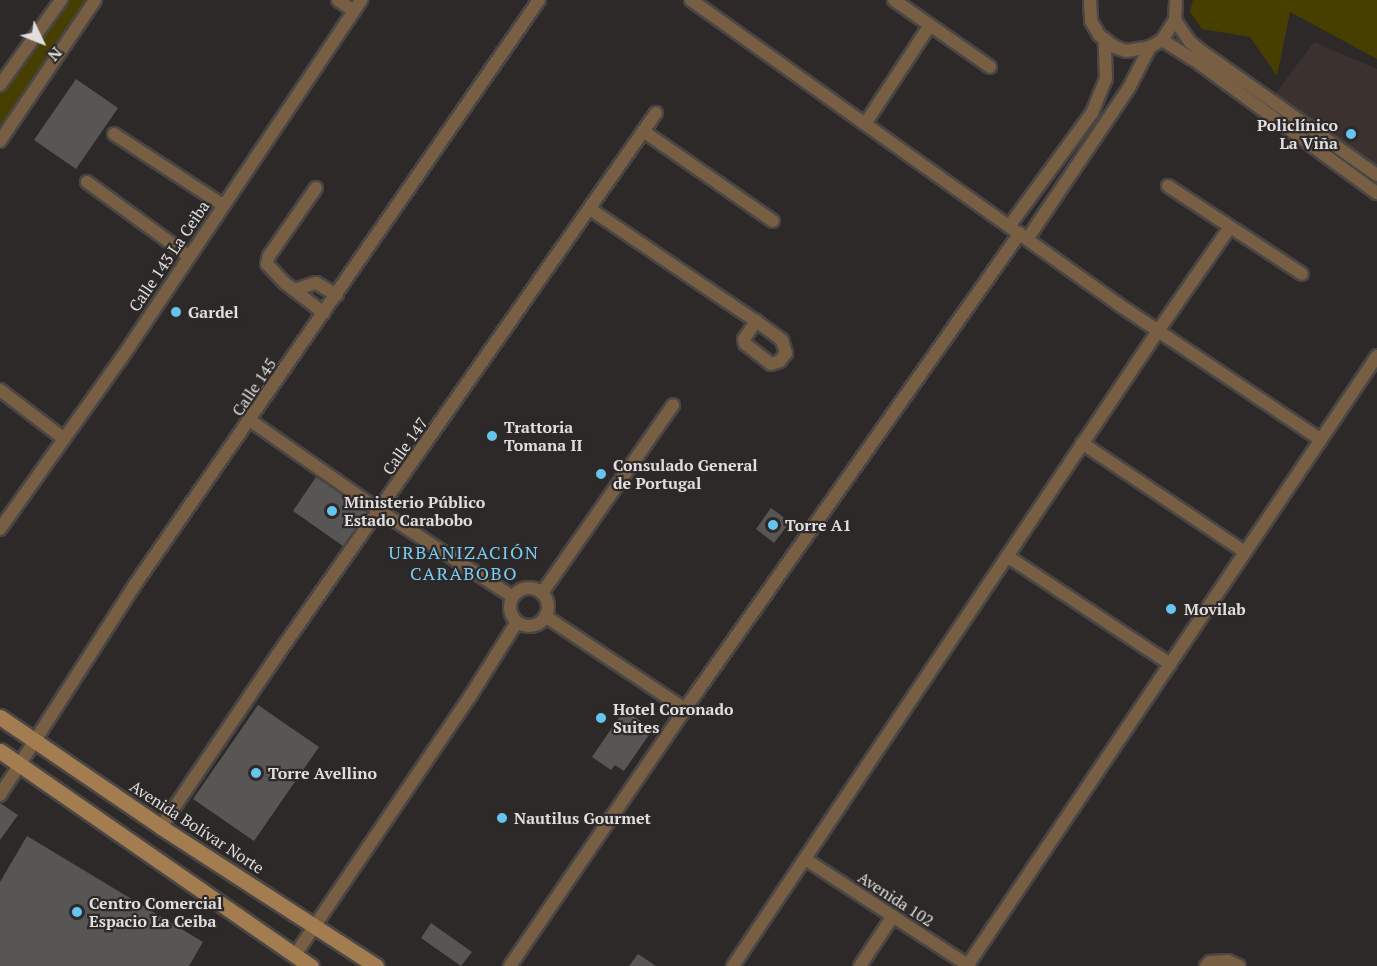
<!DOCTYPE html>
<meta charset="utf-8">
<style>
body{margin:0}
#map{position:relative;width:1377px;height:966px;overflow:hidden;background:#2c2928;font-family:"PT Serif",serif}
div>[style]{position:absolute}
[style*='--x']{left:calc(var(--x)*1px);top:calc(var(--y)*1px);width:calc(var(--w)*1px);rotate:calc(var(--a)*1deg)}
.built>*{inset:0;background:#3b312f}
.green>*{inset:0;background:#463f00}
.building>*{inset:0;background:#585555}
.roads{filter:drop-shadow(2px 0 #494645) drop-shadow(-2px 0 #494645) drop-shadow(0 2px #494645) drop-shadow(0 -2px #494645)}
.minor>*{height:12px;margin:-6px;padding:0 6px;transform-origin:6px;border-radius:6px;background:#785f44}
.minor>.ring{margin:-6px;padding:0;box-sizing:content-box;background:none;border:12px solid #785f44;border-radius:50%}
.secondary>*{height:15px;margin:-7.5px;padding:0 7.5px;transform-origin:7.5px;border-radius:7.5px;background:#a37d50}
.dots>*{width:16px;height:16px;translate:-50% -50%;box-sizing:border-box;border:3px solid #2c2928;border-radius:50%}
span{translate:-50% -50%;white-space:nowrap;text-align:center;line-height:1.15;-webkit-text-stroke:4.5px #2c2928;paint-order:stroke}
.poi-label{font-size:16px;color:#e0dede;font-weight:700}
.right{translate:-100% -50%;text-align:right}
.left{translate:0 -50%;text-align:left}
.street-label{font-size:16px;color:#e0dede}
.neighbourhood-label{font-size:18px;color:#78cef5;letter-spacing:1.5px}
.north{position:absolute;left:12px;top:12px;width:60px;height:60px;-webkit-text-stroke:4px #2c2928;paint-order:stroke;rotate:133deg;font-size:16px;font-weight:700;line-height:24px;text-align:center;color:#e0dede}
.north::after{content:'';display:block;margin:auto;width:21px;height:27px;background:#e0dede;clip-path:polygon(50% 0,100% 100%,50% 72%,0 100%)}
</style>
<div id="map">
<div class="built">
<div style="clip-path:polygon(1314px 42px,1377px 69px,1377px 171px,1273px 97px)"></div>
</div>
<div class="green">
<div style="clip-path:polygon(61px 0,95px 0,0 140px,0 86px)"></div>
<div style="clip-path:polygon(1193px 0,1377px 0,1377px 59px,1290px 12px,1277px 76px,1250px 37px,1202px 29px,1190px 12px)"></div>
</div>
<div class="building">
<div style="clip-path:polygon(76px 79px,118px 108px,76px 169px,34px 140px)"></div>
<div style="clip-path:polygon(316px 477px,367px 512px,343px 546px,293px 511px)"></div>
<div style="clip-path:polygon(771px 508px,790px 522px,774px 543px,756px 529px)"></div>
<div style="clip-path:polygon(258px 705px,319px 747px,254px 841px,193px 799px)"></div>
<div style="clip-path:polygon(624px 710px,653px 729px,624px 771px,615px 765px,611px 770px,592px 757px)"></div>
<div style="clip-path:polygon(0 803px,18px 815px,0 840px)"></div>
<div style="clip-path:polygon(27px 836px,203px 942px,189px 966px,0 966px,0 882px)"></div>
<div style="clip-path:polygon(431px 923px,472px 952px,461px 966px,421px 938px)"></div>
<div style="clip-path:polygon(638px 954px,656px 966px,629px 966px)"></div>
</div>
<div class="roads">
<div class="minor">
<div style="--x:338;--y:0;--w:19;--a:35"></div>
<div style="--x:691;--y:0;--w:524;--a:35.45"></div>
<div style="--x:1118;--y:304;--w:244;--a:33.8"></div>
<div style="--x:894;--y:0;--w:117;--a:34.9"></div>
<div style="--x:1090;--y:0;--w:21;--a:87"></div>
<div style="--x:1091;--y:21;--w:16;--a:60"></div>
<div style="--x:1099;--y:35;--w:20;--a:37"></div>
<div style="--x:1115;--y:47;--w:12;--a:20"></div>
<div style="--x:1126;--y:51;--w:24;--a:-9"></div>
<div style="--x:1150;--y:47;--w:14;--a:-30"></div>
<div style="--x:1162;--y:40;--w:24;--a:-57"></div>
<div style="--x:1175;--y:20;--w:20;--a:-87"></div>
<div style="--x:1175;--y:20;--w:27;--a:56"></div>
<div style="--x:1190;--y:42;--w:14;--a:39"></div>
<div style="--x:1201;--y:51;--w:215;--a:35.2"></div>
<div style="--x:1162;--y:40;--w:36;--a:32"></div>
<div style="--x:1193;--y:59;--w:228;--a:36.1"></div>
<div style="--x:0;--y:85;--w:105;--a:-54.3"></div>
<div style="--x:865;--y:124;--w:118;--a:-56.7"></div>
<div style="--x:643;--y:131;--w:158;--a:34.7"></div>
<div style="--x:114;--y:134;--w:130;--a:33.1"></div>
<div style="--x:0;--y:141;--w:170;--a:-56"></div>
<div style="--x:87;--y:182;--w:126;--a:36"></div>
<div style="--x:1168;--y:186;--w:160;--a:33.3"></div>
<div style="--x:316;--y:188;--w:83;--a:124.7"></div>
<div style="--x:269;--y:256;--w:8;--a:104"></div>
<div style="--x:267;--y:264;--w:26;--a:47"></div>
<div style="--x:285;--y:283;--w:49;--a:37.6"></div>
<div style="--x:590;--y:209;--w:164;--a:34.1"></div>
<div style="--x:726;--y:301;--w:36;--a:34"></div>
<div style="--x:756;--y:321;--w:32;--a:36"></div>
<div style="--x:782;--y:340;--w:14;--a:73"></div>
<div style="--x:786;--y:353;--w:10;--a:127"></div>
<div style="--x:780;--y:361;--w:9;--a:162"></div>
<div style="--x:771;--y:364;--w:33;--a:-142"></div>
<div style="--x:745;--y:344;--w:5;--a:-101"></div>
<div style="--x:744;--y:339;--w:22;--a:-56"></div>
<div style="--x:1010;--y:225;--w:139;--a:-53.8"></div>
<div style="--x:1092;--y:113;--w:37;--a:-68"></div>
<div style="--x:1106;--y:79;--w:38;--a:-92"></div>
<div style="--x:1028;--y:238;--w:183;--a:-56.1"></div>
<div style="--x:1130;--y:86;--w:44;--a:-62.9"></div>
<div style="--x:294;--y:290;--w:23;--a:-18"></div>
<div style="--x:316;--y:283;--w:24;--a:30"></div>
<div style="--x:0;--y:390;--w:79;--a:37.3"></div>
<div style="--x:251;--y:421;--w:157;--a:34.9"></div>
<div style="--x:380;--y:511;--w:158;--a:32.9"></div>
<div style="--x:1082;--y:443;--w:196;--a:33.8"></div>
<div style="--x:0;--y:529;--w:209;--a:-54.6"></div>
<div style="--x:121;--y:359;--w:432;--a:-56.2"></div>
<div style="--x:1007;--y:556;--w:196;--a:33.5"></div>
<div class="ring" style="left:510px;top:588px;width:26px;height:26px"></div>
<div style="--x:542;--y:593;--w:229;--a:-55.1"></div>
<div style="--x:545;--y:616;--w:168;--a:33.6"></div>
<div style="--x:685;--y:709;--w:582;--a:-54.86"></div>
<div style="--x:0;--y:795;--w:248;--a:-57.3"></div>
<div style="--x:134;--y:586;--w:712;--a:-55.35"></div>
<div style="--x:161;--y:827;--w:209;--a:-55.9"></div>
<div style="--x:278;--y:654;--w:660;--a:-55.06"></div>
<div style="--x:805;--y:859;--w:196;--a:33.1"></div>
<div style="--x:295;--y:955;--w:314;--a:-55.9"></div>
<div style="--x:471;--y:695;--w:86;--a:-57.8"></div>
<div style="--x:510;--y:966;--w:311;--a:-55.7"></div>
<div style="--x:733;--y:966;--w:764;--a:-56.21"></div>
<div style="--x:1158;--y:331;--w:126;--a:-55.3"></div>
<div style="--x:860;--y:966;--w:60;--a:-56.6"></div>
<div style="--x:967;--y:966;--w:735;--a:-56.09"></div>
<div style="--x:1206;--y:966;--w:6;--a:-45"></div>
<div style="--x:1210;--y:962;--w:18;--a:-3"></div>
<div style="--x:1228;--y:961;--w:12;--a:24"></div>
</div>
<div class="secondary">
<div style="--x:0;--y:717;--w:195;--a:34.3"></div>
<div style="--x:161;--y:827;--w:256;--a:32.9"></div>
<div style="--x:0;--y:751;--w:378;--a:34.7"></div>
</div>
</div>
<div class="dots">
<div style="left:1351px;top:134px;background:#65c5ef"></div>
<div style="left:176px;top:312px;background:#65c5ef"></div>
<div style="left:492px;top:436px;background:#65c5ef"></div>
<div style="left:601px;top:474px;background:#65c5ef"></div>
<div style="left:332px;top:511px;background:#65c5ef"></div>
<div style="left:773px;top:525px;background:#65c5ef"></div>
<div style="left:1171px;top:609px;background:#65c5ef"></div>
<div style="left:601px;top:718px;background:#65c5ef"></div>
<div style="left:256px;top:773px;background:#65c5ef"></div>
<div style="left:502px;top:818px;background:#65c5ef"></div>
<div style="left:77px;top:912px;background:#65c5ef"></div>
</div>
<div class="poi-label">
<span class="right" style="left:1338px;top:134px">Policlínico<br>La Viña</span>
<span class="left" style="left:188px;top:312px">Gardel</span>
<span class="left" style="left:504px;top:436px">Trattoria<br>Tomana II</span>
<span class="left" style="left:613px;top:474px">Consulado General<br>de Portugal</span>
<span class="left" style="left:344px;top:511px">Ministerio Público<br>Estado Carabobo</span>
<span class="left" style="left:785px;top:525px">Torre A1</span>
<span class="left" style="left:1184px;top:609px">Movilab</span>
<span class="left" style="left:613px;top:718px">Hotel Coronado<br>Suites</span>
<span class="left" style="left:268px;top:773px">Torre Avellino</span>
<span class="left" style="left:514px;top:818px">Nautilus Gourmet</span>
<span class="left" style="left:89px;top:912px">Centro Comercial<br>Espacio La Ceiba</span>
</div>
<div class="street-label">
<span style="left:169px;top:256px;rotate:-56deg">Calle 143 La Ceiba</span>
<span style="left:254px;top:387px;rotate:-56deg">Calle 145</span>
<span style="left:405px;top:446px;rotate:-55deg">Calle 147</span>
<span style="left:197px;top:827px;rotate:33deg">Avenida Bolívar Norte</span>
<span style="left:896px;top:899px;rotate:33deg">Avenida 102</span>
</div>
<div class="neighbourhood-label">
<span style="left:464px;top:563px">URBANIZACIÓN<br>CARABOBO</span>
</div>
<div class="north">N</div>
</div>
